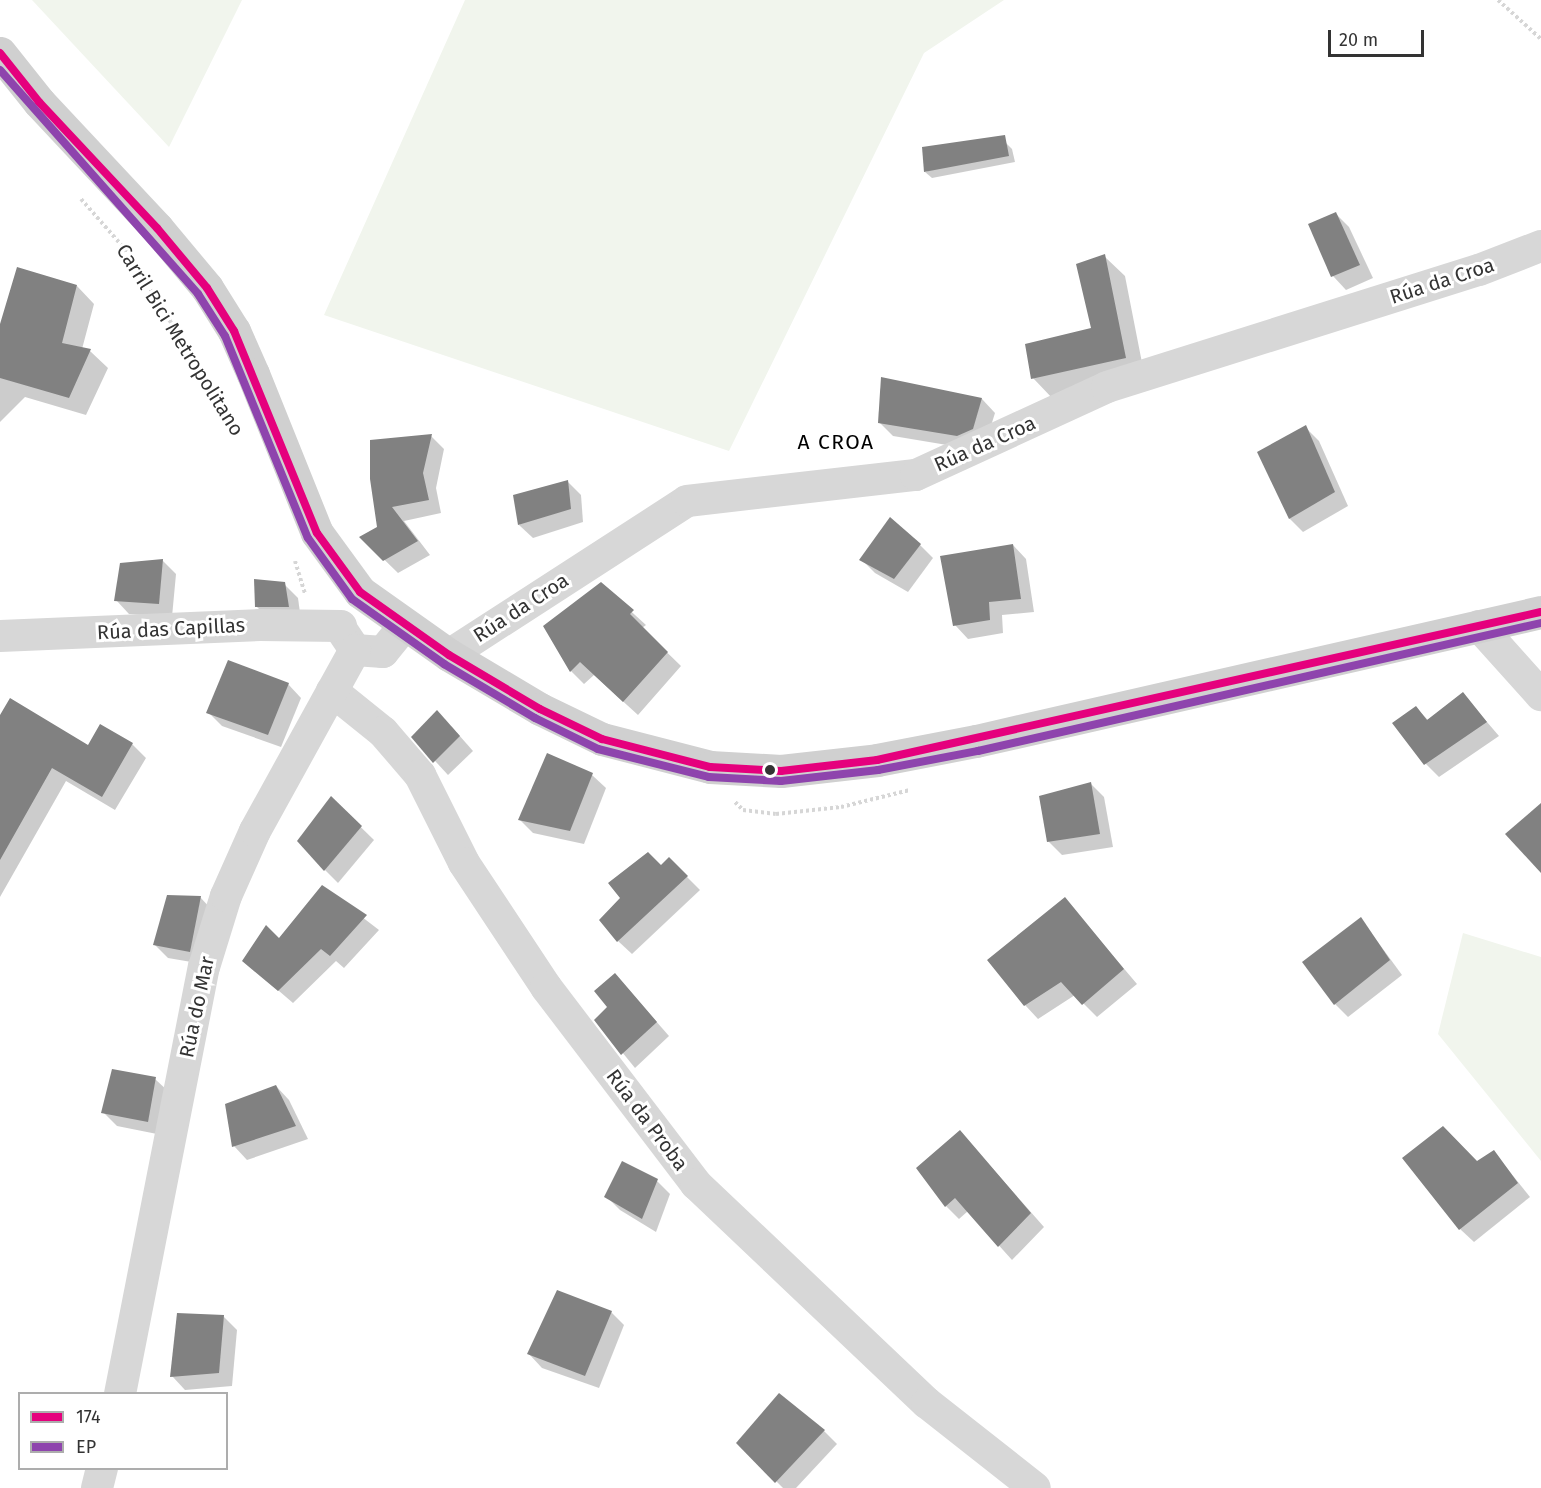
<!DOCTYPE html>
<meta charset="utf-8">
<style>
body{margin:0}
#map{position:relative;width:1541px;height:1488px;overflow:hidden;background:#fff;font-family:"Fira Sans",sans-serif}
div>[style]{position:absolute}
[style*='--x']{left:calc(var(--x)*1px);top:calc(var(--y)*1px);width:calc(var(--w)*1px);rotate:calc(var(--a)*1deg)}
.green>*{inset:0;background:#f1f5ed}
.shadow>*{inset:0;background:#0003}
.building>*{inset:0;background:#818181}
.path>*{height:4px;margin-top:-2px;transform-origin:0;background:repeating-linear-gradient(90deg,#d6d6d6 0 3px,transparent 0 6px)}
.street>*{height:32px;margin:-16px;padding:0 16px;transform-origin:16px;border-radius:16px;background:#d7d7d7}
.secondary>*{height:33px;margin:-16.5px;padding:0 16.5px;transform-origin:16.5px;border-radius:16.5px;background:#d0d0d0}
.bus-1>*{height:8px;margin:-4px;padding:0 4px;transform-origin:4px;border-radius:4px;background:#e5007d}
.bus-2>*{height:8px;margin:-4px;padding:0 4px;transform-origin:4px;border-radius:4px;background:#8e44ad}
.dots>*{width:16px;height:16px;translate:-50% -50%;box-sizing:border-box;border:3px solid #fff;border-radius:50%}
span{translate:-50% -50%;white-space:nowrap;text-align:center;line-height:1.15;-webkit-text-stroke:6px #fff;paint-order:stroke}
.street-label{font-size:20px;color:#333}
.neighbourhood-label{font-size:21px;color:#000;letter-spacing:1.5px}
.legend{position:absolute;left:18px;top:1392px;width:210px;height:78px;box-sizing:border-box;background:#fff;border:2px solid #adadad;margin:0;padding:8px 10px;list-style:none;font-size:18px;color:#333}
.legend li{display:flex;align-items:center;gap:12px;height:30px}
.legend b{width:30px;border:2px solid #adadad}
.scale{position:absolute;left:1328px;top:30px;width:96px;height:27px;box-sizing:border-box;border:3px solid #333;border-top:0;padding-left:8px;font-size:18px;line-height:21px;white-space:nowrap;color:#333;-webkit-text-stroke:4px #fff;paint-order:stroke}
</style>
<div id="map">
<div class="green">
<div style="clip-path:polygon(32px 0,242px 0,169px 147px)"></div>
<div style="clip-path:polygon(465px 0,1004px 0,924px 53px,729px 451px,324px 315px)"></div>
<div style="clip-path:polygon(1463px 933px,1541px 957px,1541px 1161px,1438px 1034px)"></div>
</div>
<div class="shadow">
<div style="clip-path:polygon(1006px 143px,1012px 149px,1015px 162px,932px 178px,925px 172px)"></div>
<div style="clip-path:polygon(1335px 213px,1349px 227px,1373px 278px,1346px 290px,1333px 276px)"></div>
<div style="clip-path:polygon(1104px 256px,1125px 276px,1145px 378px,1053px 399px,1033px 378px,1093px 329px)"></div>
<div style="clip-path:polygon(77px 286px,94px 304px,82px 349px,90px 351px,108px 368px,86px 415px,25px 397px,0 422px,0 329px)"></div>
<div style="clip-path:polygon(982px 399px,995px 413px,986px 442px,971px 449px,893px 436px,879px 422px)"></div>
<div style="clip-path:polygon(1305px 427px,1319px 441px,1348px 506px,1303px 532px,1290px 519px,1259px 453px)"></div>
<div style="clip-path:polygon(431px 436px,444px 449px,436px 488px,441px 513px,404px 521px,430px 555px,398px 573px,361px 537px,379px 528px)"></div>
<div style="clip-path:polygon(568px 482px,581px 495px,583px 522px,533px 538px,519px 525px)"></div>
<div style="clip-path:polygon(920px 545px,933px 558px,908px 592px,875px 573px,861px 559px)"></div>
<div style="clip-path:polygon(1013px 545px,1026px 559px,1034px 612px,1002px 615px,1003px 633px,968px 639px,955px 625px)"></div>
<div style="clip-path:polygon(162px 560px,176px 574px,172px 617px,129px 614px,116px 600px)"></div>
<div style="clip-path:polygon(284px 584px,298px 598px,301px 620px,270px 620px,257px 607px)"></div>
<div style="clip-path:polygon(601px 584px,646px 625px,642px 628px,681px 666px,638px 715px,594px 675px,584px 684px,571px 671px,545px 626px)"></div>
<div style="clip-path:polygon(288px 684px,301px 698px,281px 747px,222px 726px,208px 712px)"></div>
<div style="clip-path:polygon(1463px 694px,1499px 736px,1439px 777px,1426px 764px,1416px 708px,1429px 721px)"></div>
<div style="clip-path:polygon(0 718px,88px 747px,101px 726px,132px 744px,146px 758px,115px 810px,66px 781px,0 897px)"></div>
<div style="clip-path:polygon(451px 726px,473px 751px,448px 775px,413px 737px)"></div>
<div style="clip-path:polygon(592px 775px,606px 788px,584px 844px,533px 833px,520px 820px)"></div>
<div style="clip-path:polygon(1090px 783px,1104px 797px,1113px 847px,1062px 855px,1048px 841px)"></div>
<div style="clip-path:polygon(332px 799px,374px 840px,338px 883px,325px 870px)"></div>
<div style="clip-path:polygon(669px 859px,700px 890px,632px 954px,618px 941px)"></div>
<div style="clip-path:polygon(323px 887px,379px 930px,344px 968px,336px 961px,293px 1003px,243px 960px,279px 940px)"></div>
<div style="clip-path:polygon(200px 897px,213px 911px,203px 964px,168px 958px,154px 944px)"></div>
<div style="clip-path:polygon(1065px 899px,1137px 984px,1097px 1017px,1075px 995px,1038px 1019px,1025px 1005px)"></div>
<div style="clip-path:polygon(1361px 919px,1402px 975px,1348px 1017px,1335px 1004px)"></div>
<div style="clip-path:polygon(628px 989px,669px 1036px,635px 1068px,596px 1020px)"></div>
<div style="clip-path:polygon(155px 1079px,169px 1092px,162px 1135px,117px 1126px,103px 1112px)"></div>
<div style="clip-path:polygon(276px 1086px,289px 1100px,308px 1139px,247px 1160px,234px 1146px)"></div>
<div style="clip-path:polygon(960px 1132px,1044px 1227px,1012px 1260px,968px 1211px,959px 1219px,946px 1206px)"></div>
<div style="clip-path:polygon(1494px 1152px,1530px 1197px,1474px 1242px,1460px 1229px,1477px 1162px)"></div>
<div style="clip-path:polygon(657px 1181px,670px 1194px,656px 1232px,620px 1210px,606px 1196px)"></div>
<div style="clip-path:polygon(611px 1312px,624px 1325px,599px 1388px,542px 1368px,529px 1354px)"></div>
<div style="clip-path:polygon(223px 1316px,237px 1330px,232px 1386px,185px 1390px,172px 1376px)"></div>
<div style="clip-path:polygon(824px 1431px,837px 1444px,796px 1488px,783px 1488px,738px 1443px)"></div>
</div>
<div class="building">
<div style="clip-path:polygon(1005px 135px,1009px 156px,924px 172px,922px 147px)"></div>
<div style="clip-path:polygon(1336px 212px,1360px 265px,1331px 277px,1308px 224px)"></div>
<div style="clip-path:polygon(1105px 254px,1126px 358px,1031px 379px,1025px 344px,1091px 328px,1076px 264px)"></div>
<div style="clip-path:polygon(17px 267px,77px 285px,62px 343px,91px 349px,69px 398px,0 378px,0 324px)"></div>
<div style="clip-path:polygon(881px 377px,982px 398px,973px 429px,957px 436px,878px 423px)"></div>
<div style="clip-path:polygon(1306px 425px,1335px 492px,1289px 519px,1257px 452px)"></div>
<div style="clip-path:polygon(432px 434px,423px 473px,429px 500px,392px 507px,418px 541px,383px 561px,359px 537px,377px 527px,370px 479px,370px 440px)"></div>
<div style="clip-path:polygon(568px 480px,571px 509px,518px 525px,513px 495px)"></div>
<div style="clip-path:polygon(890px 517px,921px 544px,894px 579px,859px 560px)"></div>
<div style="clip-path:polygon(1013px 544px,1021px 599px,989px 602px,990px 620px,953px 626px,940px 556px)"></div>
<div style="clip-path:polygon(163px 559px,159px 604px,114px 601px,120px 563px)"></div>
<div style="clip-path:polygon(254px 579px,285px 582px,289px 607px,255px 607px)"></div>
<div style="clip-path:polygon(601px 582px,634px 610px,630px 614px,668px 652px,623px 702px,580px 662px,570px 672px,543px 626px)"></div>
<div style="clip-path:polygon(228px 660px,289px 683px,268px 735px,206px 713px)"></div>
<div style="clip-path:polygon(1463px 692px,1487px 722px,1424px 765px,1392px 723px,1416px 706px,1427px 720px)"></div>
<div style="clip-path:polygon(10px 698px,88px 745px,100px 724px,133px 743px,102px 797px,52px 768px,0 860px,0 715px)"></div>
<div style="clip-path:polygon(437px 710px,460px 736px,433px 763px,411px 737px)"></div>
<div style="clip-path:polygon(547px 753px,593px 773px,570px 831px,518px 820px)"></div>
<div style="clip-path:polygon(1091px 782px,1100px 834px,1047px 842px,1039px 796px)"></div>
<div style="clip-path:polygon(331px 796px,362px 826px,324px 871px,297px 841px)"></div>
<div style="clip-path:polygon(1541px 803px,1541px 873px,1505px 834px)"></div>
<div style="clip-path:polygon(648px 852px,661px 865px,669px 857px,688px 876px,617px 942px,599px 920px,620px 898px,608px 883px)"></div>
<div style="clip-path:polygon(322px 885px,367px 915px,330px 956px,321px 949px,278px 991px,242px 961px,266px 925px,279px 938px)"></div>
<div style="clip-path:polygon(167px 895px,201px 896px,190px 952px,153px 945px)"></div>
<div style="clip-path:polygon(1065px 897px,1124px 969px,1082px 1005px,1061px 982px,1024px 1006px,987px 960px)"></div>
<div style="clip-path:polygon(1361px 917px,1390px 960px,1334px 1005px,1302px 962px)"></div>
<div style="clip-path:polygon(615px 973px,657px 1022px,621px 1055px,594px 1020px,607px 1007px,594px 991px)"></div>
<div style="clip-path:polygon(112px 1069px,156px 1077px,148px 1122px,101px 1113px)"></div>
<div style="clip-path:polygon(276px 1085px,296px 1126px,232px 1147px,225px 1104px)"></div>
<div style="clip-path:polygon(1443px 1126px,1477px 1161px,1494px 1150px,1518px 1183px,1459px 1230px,1402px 1158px)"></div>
<div style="clip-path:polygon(960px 1130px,1031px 1213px,998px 1247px,955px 1198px,945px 1207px,916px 1168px)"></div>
<div style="clip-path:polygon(622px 1161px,658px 1179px,642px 1219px,604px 1197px)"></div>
<div style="clip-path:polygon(557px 1290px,612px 1311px,585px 1376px,527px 1354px)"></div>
<div style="clip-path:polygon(177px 1313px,224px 1315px,219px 1373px,170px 1377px)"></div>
<div style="clip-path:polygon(779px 1393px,825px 1430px,775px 1483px,736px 1443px)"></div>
</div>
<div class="path">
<div style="--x:1498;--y:0;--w:58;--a:42.2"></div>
<div style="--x:81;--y:199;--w:67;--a:48.7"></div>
<div style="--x:125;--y:249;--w:211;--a:58"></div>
<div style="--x:295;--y:561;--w:34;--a:73"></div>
<div style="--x:735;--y:802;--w:11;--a:45"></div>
<div style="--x:743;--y:810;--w:33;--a:7"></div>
<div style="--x:776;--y:814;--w:65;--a:-6.1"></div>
<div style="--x:841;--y:807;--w:71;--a:-13.8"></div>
</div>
<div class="street">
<div style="--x:1479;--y:626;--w:93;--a:48.1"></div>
<div style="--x:343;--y:632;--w:22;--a:56"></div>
<div style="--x:355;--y:650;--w:28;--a:4"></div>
<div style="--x:383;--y:652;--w:33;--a:-51"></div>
<div style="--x:0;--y:636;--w:260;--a:-2.4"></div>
<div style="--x:260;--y:625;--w:81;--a:0.7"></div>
<div style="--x:449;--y:655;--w:283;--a:-32.9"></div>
<div style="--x:687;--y:501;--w:230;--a:-6.5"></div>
<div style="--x:916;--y:475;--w:210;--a:-24.7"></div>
<div style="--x:1107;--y:387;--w:390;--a:-17.5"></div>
<div style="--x:1479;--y:270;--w:66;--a:-21.2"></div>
<div style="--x:332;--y:691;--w:65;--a:38.8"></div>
<div style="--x:383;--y:732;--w:57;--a:49.3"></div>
<div style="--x:420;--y:775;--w:98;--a:63.4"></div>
<div style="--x:464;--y:863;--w:149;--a:56.5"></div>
<div style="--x:546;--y:987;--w:248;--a:52.7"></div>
<div style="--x:696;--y:1184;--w:318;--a:43.5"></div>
<div style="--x:927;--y:1403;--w:137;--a:38.2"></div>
<div style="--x:120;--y:1394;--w:435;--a:-78.9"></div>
<div style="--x:204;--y:967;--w:74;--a:-72.8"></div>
<div style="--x:226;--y:896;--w:71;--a:-66"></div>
<div style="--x:255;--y:831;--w:207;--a:-61.1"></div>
<div style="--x:97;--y:1488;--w:21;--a:-76"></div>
</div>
<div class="secondary">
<div style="--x:0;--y:53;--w:63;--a:51.5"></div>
<div style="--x:39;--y:102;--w:173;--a:46.9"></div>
<div style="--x:157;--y:228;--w:78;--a:50.2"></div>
<div style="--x:207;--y:288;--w:51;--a:57.9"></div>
<div style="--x:234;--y:331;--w:47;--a:66.2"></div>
<div style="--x:253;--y:374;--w:171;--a:68.1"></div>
<div style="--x:317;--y:533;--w:73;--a:53.9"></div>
<div style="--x:360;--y:592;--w:109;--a:35.3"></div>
<div style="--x:449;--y:655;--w:106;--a:30.7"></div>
<div style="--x:540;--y:709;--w:69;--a:25.8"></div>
<div style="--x:602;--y:739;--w:112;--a:14.5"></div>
<div style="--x:710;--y:767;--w:71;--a:3.2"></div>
<div style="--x:781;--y:771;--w:97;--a:-6.5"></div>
<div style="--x:877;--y:760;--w:101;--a:-10.9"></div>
<div style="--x:976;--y:741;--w:580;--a:-12.86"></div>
</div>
<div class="bus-1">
<div style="--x:0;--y:53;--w:63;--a:51.5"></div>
<div style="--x:39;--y:102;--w:173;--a:46.9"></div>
<div style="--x:157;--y:228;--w:78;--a:50.2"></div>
<div style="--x:207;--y:288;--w:51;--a:57.9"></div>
<div style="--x:234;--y:331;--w:218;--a:67.7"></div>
<div style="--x:317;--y:533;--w:73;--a:53.9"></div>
<div style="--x:360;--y:592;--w:109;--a:35.3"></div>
<div style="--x:449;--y:655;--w:106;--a:30.7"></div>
<div style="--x:540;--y:709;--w:69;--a:25.8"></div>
<div style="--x:602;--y:739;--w:112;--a:14.5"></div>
<div style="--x:710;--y:767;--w:71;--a:3.2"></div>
<div style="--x:781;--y:771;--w:97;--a:-6.5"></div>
<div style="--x:877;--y:760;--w:680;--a:-12.57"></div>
</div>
<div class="bus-2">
<div style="--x:0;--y:70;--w:299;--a:48.5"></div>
<div style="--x:198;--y:294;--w:50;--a:57.3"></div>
<div style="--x:225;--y:336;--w:218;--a:67.7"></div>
<div style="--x:308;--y:538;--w:75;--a:54.2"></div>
<div style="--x:352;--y:599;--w:113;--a:35.2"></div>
<div style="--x:444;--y:664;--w:106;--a:30.7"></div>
<div style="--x:535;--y:718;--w:70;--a:26.2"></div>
<div style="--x:598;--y:749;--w:114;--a:14.2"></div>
<div style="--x:709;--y:777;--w:72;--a:3.2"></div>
<div style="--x:781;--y:781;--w:98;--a:-6.5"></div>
<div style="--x:878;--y:770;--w:102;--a:-10.8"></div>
<div style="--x:978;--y:751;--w:577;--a:-12.81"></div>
</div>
<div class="dots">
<div style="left:770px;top:770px;background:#333"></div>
</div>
<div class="street-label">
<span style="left:1442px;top:281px;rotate:-18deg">Rúa da Croa</span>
<span style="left:180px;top:340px;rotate:58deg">Carril Bici Metropolitano</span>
<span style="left:985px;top:444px;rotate:-24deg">Rúa da Croa</span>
<span style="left:521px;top:608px;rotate:-33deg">Rúa da Croa</span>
<span style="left:171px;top:629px;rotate:-3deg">Rúa das Capillas</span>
<span style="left:197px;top:1007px;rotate:-78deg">Rúa do Mar</span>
<span style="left:647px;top:1120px;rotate:53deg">Rúa da Proba</span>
</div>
<div class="neighbourhood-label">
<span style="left:836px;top:442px">A CROA</span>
</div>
<ul class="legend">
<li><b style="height:8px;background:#e5007d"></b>174</li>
<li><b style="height:8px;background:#8e44ad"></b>EP</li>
</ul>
<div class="scale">20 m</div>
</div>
